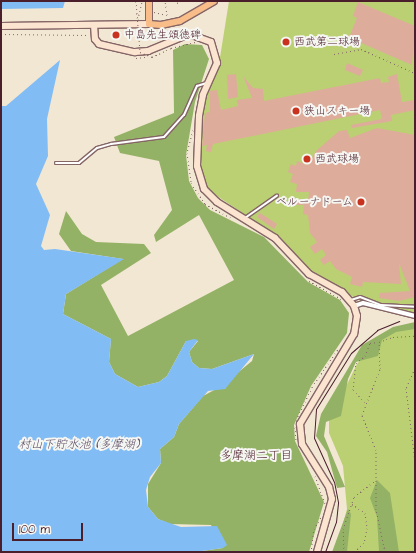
<!DOCTYPE html>
<meta charset="utf-8">
<style>
body{margin:0}
#map{position:relative;width:416px;height:553px;overflow:hidden;background:#f2e7d3;font-family:"Architects Daughter","Klee One",sans-serif}
div>[style]{position:absolute}
[style*='--x']{left:calc(var(--x)*1px);top:calc(var(--y)*1px);width:calc(var(--w)*1px);rotate:calc(var(--a)*1deg)}
.green>*{inset:0;background:#bbd073}
.forest>*{inset:0;background:#94b265}
.water>*{inset:0;background:#82bcf4}
.building>*{inset:0;background:#deac9a}
.path>*{height:1px;margin-top:-0.5px;transform-origin:0;background:repeating-linear-gradient(90deg,#856566 0 1px,transparent 0 4px)}
.roads{filter:drop-shadow(1px 0 #856566) drop-shadow(-1px 0 #856566) drop-shadow(0 1px #856566) drop-shadow(0 -1px #856566)}
.lane>*{height:2px;margin:-1px;padding:0 1px;transform-origin:1px;border-radius:1px;background:#fff}
.street>*{height:4px;margin:-2px;padding:0 2px;transform-origin:2px;border-radius:2px;background:#fff}
.secondary>*{height:6px;margin:-3px;padding:0 3px;transform-origin:3px;border-radius:3px;background:#fce5d0}
.primary>*{height:6px;margin:-3px;padding:0 3px;transform-origin:3px;border-radius:3px;background:#f8bd89}
.tram>*{height:1px;margin:-0.5px;padding:0 0.5px;transform-origin:0.5px;border-radius:0.5px;background:#4a1f2b}
.path-bridge>*{height:1px;margin-top:-0.5px;transform-origin:0;background:repeating-linear-gradient(90deg,#856566 0 1px,transparent 0 4px)}
.dots>*{width:11px;height:11px;translate:-50% -50%;box-sizing:border-box;border:2px solid #f6f6f2;border-radius:50%}
span{translate:-50% -50%;white-space:nowrap;text-align:center;line-height:1.15;-webkit-text-stroke:4px #f6f6f2;paint-order:stroke}
.poi-label{font-size:11px;color:#4a1f2b}
.left{translate:0 -50%;text-align:left}
.right{translate:-100% -50%;text-align:right}
.water-label{font-size:12px;color:#5b4e67;font-style:italic}
.neighbourhood-label{font-size:12px;color:#4a1f2b}
.frame{position:absolute;inset:0;border:2px solid #4a1f2b;pointer-events:none}
.scale{position:absolute;left:12px;top:523px;width:71px;height:18px;box-sizing:border-box;border:2px solid #4a1f2b;border-top:0;padding-left:5px;font-size:12px;line-height:14px;white-space:nowrap;color:#4a1f2b;-webkit-text-stroke:3px #f6f6f2;paint-order:stroke}
</style>
<div id="map">
<div class="green">
<div style="clip-path:polygon(229px 1px,415px 1px,415px 313px,361px 301px,319px 279px,271px 232px,208px 190px,201px 178px,201px 120px,205px 96px,218px 70px)"></div>
<div style="clip-path:polygon(415px 327px,415px 552px,335px 552px,347px 509px,343px 466px,329px 433px,329px 421px,357px 364px,376px 339px,385px 332px)"></div>
</div>
<div class="forest">
<div style="clip-path:polygon(185px 44px,202px 45px,209px 59px,195px 102px,186px 155px,189px 181px,198px 198px,210px 210px,264px 237px,308px 282px,340px 300px,349px 313px,347px 333px,311px 386px,294px 425px,295px 441px,324px 502px,309px 552px,195px 552px,223px 548px,211px 525px,170px 524px,158px 519px,148px 507px,148px 484px,161px 463px,160px 449px,174px 437px,179px 424px,203px 396px,218px 388px,225px 389px,230px 379px,252px 361px,254px 354px,212px 369px,199px 368px,192px 362px,189px 352px,198px 341px,186px 341px,167px 376px,159px 382px,138px 387px,115px 374px,109px 362px,111px 339px,63px 314px,66px 294px,123px 259px,71px 251px,59px 234px,66px 211px,82px 234px,96px 242px,144px 244px,151px 253px,101px 285px,128px 336px,234px 280px,199px 215px,156px 242px,154px 235px,172px 210px,159px 161px,120px 153px,114px 137px,174px 113px,173px 50px)"></div>
<div style="clip-path:polygon(415px 322px,415px 329px,396px 332px,382px 340px,378px 356px,356px 362px,348px 379px,341px 416px,326px 422px,324px 436px,345px 487px,337px 488px,327px 452px,316px 436px,321px 414px,362px 345px,393px 327px)"></div>
<div style="clip-path:polygon(377px 480px,390px 493px,399px 552px,379px 552px,377px 517px,370px 498px)"></div>
<div style="clip-path:polygon(348px 509px,351px 514px,347px 552px,332px 552px)"></div>
</div>
<div class="water">
<div style="clip-path:polygon(1px 1px,65px 1px,63px 8px,1px 9px)"></div>
<div style="clip-path:polygon(60px 60px,47px 119px,48px 156px,36px 184px,50px 215px,41px 246px,44px 250px,55px 249px,124px 259px,66px 294px,63px 314px,111px 339px,109px 362px,115px 374px,138px 387px,159px 382px,167px 376px,186px 341px,194px 339px,198px 340px,189px 352px,192px 362px,199px 368px,212px 369px,254px 354px,225px 389px,208px 391px,179px 424px,174px 437px,160px 449px,161px 463px,150px 477px,146px 490px,148px 507px,158px 519px,181px 527px,217px 526px,227px 545px,223px 548px,195px 552px,1px 552px,1px 106px,6px 106px)"></div>
</div>
<div class="building">
<div style="clip-path:polygon(358px 2px,415px 26px,412px 65px,359px 42px,342px 46px,341px 39px,350px 35px,357px 18px,353px 16px)"></div>
<div style="clip-path:polygon(347px 63px,363px 70px,360px 76px,345px 70px)"></div>
<div style="clip-path:polygon(236px 74px,238px 97px,228px 99px,227px 75px)"></div>
<div style="clip-path:polygon(397px 74px,402px 102px,415px 100px,415px 110px,391px 115px,392px 121px,352px 128px,351px 125px,382px 119px,380px 110px,213px 144px,211px 152px,206px 151px,207px 145px,202px 146px,205px 113px,210px 112px,210px 91px,217px 90px,221px 110px,238px 106px,237px 100px,252px 98px,243px 76px,253px 88px,263px 89px,264px 101px,380px 78px,381px 83px,389px 82px,388px 77px)"></div>
<div style="clip-path:polygon(377px 128px,415px 135px,415px 297px,399px 301px,379px 298px,380px 293px,410px 291px,399px 263px,401px 284px,363px 282px,362px 287px,350px 284px,352px 277px,336px 269px,330px 261px,324px 265px,320px 260px,326px 255px,322px 249px,315px 254px,310px 247px,317px 242px,310px 233px,308px 215px,303px 214px,304px 205px,296px 205px,296px 201px,308px 201px,309px 192px,296px 192px,297px 184px,290px 182px,293px 174px,288px 172px,291px 164px,296px 166px,297px 161px,308px 165px,316px 151px,339px 131px,347px 130px,350px 138px)"></div>
<div style="clip-path:polygon(260px 213px,277px 224px,274px 229px,257px 217px)"></div>
</div>
<div class="path">
<div style="--x:177;--y:3;--w:4;--a:-27"></div>
<div style="--x:154;--y:12;--w:13;--a:13"></div>
<div style="--x:167;--y:15;--w:14;--a:-98"></div>
<div style="--x:138;--y:19;--w:18;--a:-77"></div>
<div style="--x:1;--y:34;--w:88;--a:0.7"></div>
<div style="--x:171;--y:48;--w:25;--a:-14"></div>
<div style="--x:334;--y:54;--w:27;--a:-10"></div>
<div style="--x:361;--y:49;--w:59;--a:24"></div>
<div style="--x:136;--y:58;--w:9;--a:-6"></div>
<div style="--x:193;--y:130;--w:24;--a:105"></div>
<div style="--x:187;--y:153;--w:30;--a:82"></div>
<div style="--x:191;--y:183;--w:25;--a:56"></div>
<div style="--x:205;--y:204;--w:30;--a:28"></div>
<div style="--x:309;--y:281;--w:37;--a:29"></div>
<div style="--x:415;--y:368;--w:22;--a:114"></div>
<div style="--x:406;--y:388;--w:74;--a:83"></div>
<div style="--x:365;--y:402;--w:17;--a:-135"></div>
<div style="--x:353;--y:390;--w:27;--a:-84"></div>
<div style="--x:356;--y:363;--w:11;--a:-38"></div>
<div style="--x:365;--y:356;--w:14;--a:-69"></div>
<div style="--x:370;--y:343;--w:8;--a:-7"></div>
<div style="--x:296;--y:420;--w:37;--a:-64"></div>
<div style="--x:312;--y:387;--w:46;--a:-55.6"></div>
<div style="--x:295;--y:427;--w:15;--a:86"></div>
<div style="--x:315;--y:476;--w:29;--a:70"></div>
<div style="--x:352;--y:504;--w:16;--a:35"></div>
<div style="--x:365;--y:513;--w:15;--a:82"></div>
<div style="--x:367;--y:528;--w:15;--a:101"></div>
<div style="--x:364;--y:543;--w:13;--a:138"></div>
<div style="--x:311;--y:552;--w:23;--a:-83"></div>
<div style="--x:314;--y:529;--w:14;--a:-60"></div>
<div style="--x:344;--y:552;--w:23;--a:-92"></div>
<div style="--x:343;--y:529;--w:34;--a:-71"></div>
<div style="--x:354;--y:497;--w:28;--a:-38"></div>
<div style="--x:385;--y:552;--w:44;--a:-101.8"></div>
<div style="--x:376;--y:509;--w:59;--a:-90"></div>
<div style="--x:376;--y:450;--w:38;--a:-112"></div>
<div style="--x:362;--y:415;--w:49;--a:-68.6"></div>
<div style="--x:380;--y:369;--w:27;--a:-92"></div>
<div style="--x:379;--y:342;--w:15;--a:-20"></div>
<div style="--x:393;--y:337;--w:22;--a:-3"></div>
</div>
<div class="roads">
<div class="lane">
<div style="--x:56;--y:163;--w:23;--a:0"></div>
<div style="--x:79;--y:163;--w:23;--a:-40"></div>
<div style="--x:97;--y:148;--w:15;--a:-16"></div>
<div style="--x:111;--y:144;--w:53;--a:-7.5"></div>
<div style="--x:164;--y:137;--w:30;--a:-48"></div>
<div style="--x:184;--y:115;--w:32;--a:-66"></div>
<div style="--x:197;--y:86;--w:10;--a:-17"></div>
<div style="--x:245;--y:218;--w:39;--a:-35"></div>
<div style="--x:351;--y:300;--w:9;--a:-18"></div>
<div style="--x:360;--y:297;--w:22;--a:21"></div>
<div style="--x:381;--y:305;--w:34;--a:3"></div>
</div>
<div class="street">
<div style="--x:354;--y:306;--w:9;--a:-18"></div>
<div style="--x:363;--y:303;--w:54;--a:14"></div>
</div>
<div class="secondary">
<div style="--x:94;--y:25;--w:14;--a:86"></div>
<div style="--x:95;--y:39;--w:6;--a:51"></div>
<div style="--x:99;--y:44;--w:37;--a:13"></div>
<div style="--x:135;--y:52;--w:13;--a:-4"></div>
<div style="--x:148;--y:51;--w:44;--a:-22.5"></div>
<div style="--x:189;--y:34;--w:23;--a:20"></div>
<div style="--x:211;--y:42;--w:22;--a:74"></div>
<div style="--x:217;--y:63;--w:35;--a:114"></div>
<div style="--x:203;--y:95;--w:21;--a:101"></div>
<div style="--x:199;--y:116;--w:50;--a:92.3"></div>
<div style="--x:197;--y:166;--w:24;--a:73"></div>
<div style="--x:204;--y:189;--w:18;--a:45"></div>
<div style="--x:217;--y:202;--w:68;--a:31.8"></div>
<div style="--x:275;--y:238;--w:50;--a:46.6"></div>
<div style="--x:309;--y:274;--w:38;--a:29"></div>
<div style="--x:342;--y:292;--w:18;--a:49"></div>
<div style="--x:354;--y:306;--w:10;--a:73"></div>
<div style="--x:357;--y:316;--w:18;--a:99"></div>
<div style="--x:354;--y:334;--w:105;--a:121"></div>
<div style="--x:300;--y:424;--w:20;--a:84"></div>
<div style="--x:302;--y:444;--w:51;--a:57.9"></div>
<div style="--x:329;--y:487;--w:12;--a:76"></div>
<div style="--x:332;--y:499;--w:55;--a:105.8"></div>
<div style="--x:1;--y:26;--w:148;--a:-0.8"></div>
</div>
<div class="primary">
<div style="--x:149;--y:1;--w:23;--a:90"></div>
<div style="--x:149;--y:24;--w:12;--a:5"></div>
<div style="--x:161;--y:25;--w:19;--a:-12"></div>
<div style="--x:180;--y:21;--w:39;--a:-30"></div>
</div>
</div>
<div class="tram">
<div style="--x:325;--y:552;--w:32;--a:-70"></div>
<div style="--x:336;--y:522;--w:20;--a:-84"></div>
<div style="--x:338;--y:502;--w:20;--a:-101"></div>
<div style="--x:334;--y:482;--w:48;--a:-114.4"></div>
<div style="--x:314;--y:438;--w:29;--a:-86"></div>
<div style="--x:316;--y:409;--w:66;--a:-58"></div>
<div style="--x:351;--y:353;--w:35;--a:-41"></div>
<div style="--x:377;--y:330;--w:24;--a:-22"></div>
</div>
<div class="path-bridge">
<div style="--x:136;--y:1;--w:51;--a:85.5"></div>
<div style="--x:140;--y:52;--w:13;--a:23"></div>
<div style="--x:152;--y:57;--w:21;--a:-25"></div>
</div>
<div class="dots">
<div style="left:116px;top:35px;background:#c8321e"></div>
<div style="left:286px;top:42px;background:#c8321e"></div>
<div style="left:296px;top:111px;background:#c8321e"></div>
<div style="left:307px;top:159px;background:#c8321e"></div>
<div style="left:361px;top:202px;background:#c8321e"></div>
</div>
<div class="poi-label">
<span class="left" style="left:124px;top:35px">中島先生頌徳碑</span>
<span class="left" style="left:294px;top:42px">西武第二球場</span>
<span class="left" style="left:304px;top:111px">狭山スキー場</span>
<span class="left" style="left:315px;top:159px">西武球場</span>
<span class="right" style="left:353px;top:202px">ベルーナドーム</span>
</div>
<div class="water-label">
<span style="left:79px;top:445px">村山下貯水池 (多摩湖)</span>
</div>
<div class="neighbourhood-label">
<span style="left:256px;top:456px">多摩湖二丁目</span>
</div>
<div class="frame"></div>
<div class="scale">100 m</div>
</div>
